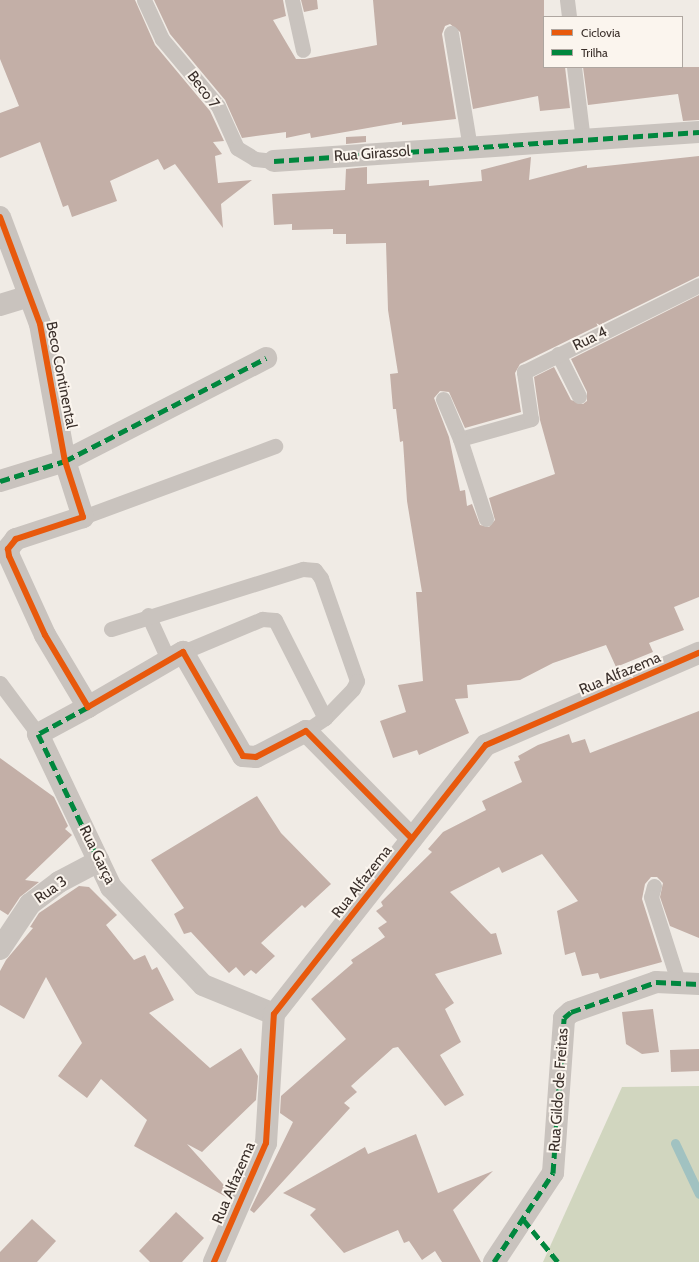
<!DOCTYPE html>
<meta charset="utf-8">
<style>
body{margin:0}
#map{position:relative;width:699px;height:1262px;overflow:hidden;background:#f0ebe5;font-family:Cabin,sans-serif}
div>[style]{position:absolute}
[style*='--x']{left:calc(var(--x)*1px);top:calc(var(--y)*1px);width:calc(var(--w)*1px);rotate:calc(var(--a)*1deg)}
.green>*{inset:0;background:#d1d6bf}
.stream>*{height:9px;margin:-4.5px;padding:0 4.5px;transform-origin:4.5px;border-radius:4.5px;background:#a1c2c1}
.building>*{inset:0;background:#c3afa7}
.lane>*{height:15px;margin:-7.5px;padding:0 7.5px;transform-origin:7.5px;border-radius:7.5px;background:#c9c3be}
.street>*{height:22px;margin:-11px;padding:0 11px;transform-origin:11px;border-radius:11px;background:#c9c3be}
.quiet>*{height:5px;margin-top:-2.5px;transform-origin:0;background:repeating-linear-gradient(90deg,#00873e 0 10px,transparent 0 15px)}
.cycleway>*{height:6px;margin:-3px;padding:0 3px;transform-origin:3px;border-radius:3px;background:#e8590c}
span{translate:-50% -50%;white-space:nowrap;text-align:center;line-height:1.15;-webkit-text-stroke:4px #fbf5ee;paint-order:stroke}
.street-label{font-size:15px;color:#3b302b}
.legend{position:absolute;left:543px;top:16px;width:140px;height:52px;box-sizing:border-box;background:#fbf5ee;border:1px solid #aea6a0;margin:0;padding:5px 7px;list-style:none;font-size:12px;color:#3b302b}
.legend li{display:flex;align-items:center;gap:8px;height:20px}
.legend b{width:20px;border:1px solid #aea6a0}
</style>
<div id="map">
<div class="green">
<div style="clip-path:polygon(699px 1086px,699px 1262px,543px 1262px,622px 1087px)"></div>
</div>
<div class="stream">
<div style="--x:675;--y:1143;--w:56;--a:64.8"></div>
</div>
<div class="building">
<div style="clip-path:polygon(0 0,135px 0,155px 45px,210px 111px,224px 141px,213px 142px,222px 154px,215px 156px,218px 183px,252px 180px,221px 204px,223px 228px,175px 164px,164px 170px,158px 159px,110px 181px,117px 201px,72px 217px,68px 205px,63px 207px,40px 142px,0 158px,0 113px,19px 106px,0 59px)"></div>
<div style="clip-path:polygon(154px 0,283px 0,286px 16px,273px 20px,296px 59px,305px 59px,377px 45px,373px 0,544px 0,544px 67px,565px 67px,570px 108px,540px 111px,538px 96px,473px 109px,460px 32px,450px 24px,445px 26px,442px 34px,456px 119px,402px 125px,402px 122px,311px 138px,310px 133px,286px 138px,286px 132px,242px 138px,225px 100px,170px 34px)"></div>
<div style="clip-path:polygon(301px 0,317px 0,318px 9px,304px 12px)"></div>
<div style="clip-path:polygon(583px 67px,699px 67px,699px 120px,683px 121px,678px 94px,588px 105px)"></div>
<div style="clip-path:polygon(366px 136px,366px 142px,346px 144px,346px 137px)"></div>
<div style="clip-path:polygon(699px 156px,699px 276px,520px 364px,515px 373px,521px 412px,465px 428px,449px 392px,440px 391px,434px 398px,449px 437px,460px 491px,465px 490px,467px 506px,472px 504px,480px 525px,489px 527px,495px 520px,489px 498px,555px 474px,540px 420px,534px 377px,554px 367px,571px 400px,583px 404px,587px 401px,587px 392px,571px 359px,699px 295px,699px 597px,674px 607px,684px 630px,649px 643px,653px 652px,616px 667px,606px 645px,553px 663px,520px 680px,467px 685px,468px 698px,455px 699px,469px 733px,419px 755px,417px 750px,393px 758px,380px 721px,406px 712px,398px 685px,423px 681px,416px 592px,422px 592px,407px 501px,403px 441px,400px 442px,396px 409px,393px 409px,390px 374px,398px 373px,388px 310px,386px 243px,346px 244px,346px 234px,333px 234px,333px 229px,292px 230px,292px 224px,274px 225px,272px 194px,345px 190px,346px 169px,367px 167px,367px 184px,429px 180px,429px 186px,482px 181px,481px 170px,531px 157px,529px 180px,587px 165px,587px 168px)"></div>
<div style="clip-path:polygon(699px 711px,699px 938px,670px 926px,660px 897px,663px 883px,657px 877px,651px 877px,645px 884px,642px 899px,662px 962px,600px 979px,598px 973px,582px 976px,575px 952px,565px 955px,557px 911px,578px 901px,542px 854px,502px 873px,499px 867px,450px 892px,491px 934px,496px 933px,502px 954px,435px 974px,454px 1003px,445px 1009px,461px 1042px,440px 1055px,464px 1095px,445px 1106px,398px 1047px,393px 1048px,351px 1086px,357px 1092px,344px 1103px,350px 1108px,254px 1213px,250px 1210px,293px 1122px,280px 1113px,281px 1096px,346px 1039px,311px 999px,353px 963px,351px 960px,385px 937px,378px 928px,387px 922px,376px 911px,383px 906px,381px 902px,432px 852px,428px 849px,443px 832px,486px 810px,482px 801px,522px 782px,514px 762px,520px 760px,518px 756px,538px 745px,569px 734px,572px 743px,585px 739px,590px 753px)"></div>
<div style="clip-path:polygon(0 758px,54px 797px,68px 826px,65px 829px,72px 835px,25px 880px,39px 882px,20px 897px,8px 915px,0 910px)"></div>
<div style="clip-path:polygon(257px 796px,281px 833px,331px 884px,305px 908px,302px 905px,261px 943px,275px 956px,256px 974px,251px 970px,244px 976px,236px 967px,229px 973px,191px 932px,184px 934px,174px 914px,184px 908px,151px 860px)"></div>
<div style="clip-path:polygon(79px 886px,89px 887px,117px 915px,106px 925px,134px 960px,145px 955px,152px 970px,157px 967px,174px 1000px,149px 1013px,210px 1068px,241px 1048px,258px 1076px,256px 1100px,202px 1152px,187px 1144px,231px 1193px,228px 1198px,134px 1146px,147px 1120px,101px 1079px,87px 1098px,58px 1076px,82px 1043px,46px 977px,24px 1019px,0 1005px,0 971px,6px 960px,33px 928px,30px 927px,39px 913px)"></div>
<div style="clip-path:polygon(653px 1009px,659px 1052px,642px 1054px,626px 1044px,622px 1012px)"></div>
<div style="clip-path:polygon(699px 1049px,699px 1071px,671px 1072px,670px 1050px)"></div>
<div style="clip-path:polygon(416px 1134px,438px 1193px,493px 1171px,453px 1210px,481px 1262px,442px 1262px,435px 1251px,422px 1260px,409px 1241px,404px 1243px,398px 1230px,344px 1253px,310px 1215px,316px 1209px,283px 1193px,365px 1147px,368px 1154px)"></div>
<div style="clip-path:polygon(176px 1212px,204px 1238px,182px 1262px,150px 1262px,139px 1251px)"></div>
<div style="clip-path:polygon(32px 1219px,56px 1241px,37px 1262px,0 1262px,0 1252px)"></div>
</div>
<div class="lane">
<div style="--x:144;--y:0;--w:43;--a:65.2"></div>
<div style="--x:162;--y:39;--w:87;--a:50.1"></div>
<div style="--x:218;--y:106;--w:46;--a:65.7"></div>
<div style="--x:237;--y:148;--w:21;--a:31"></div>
<div style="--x:255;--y:159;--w:19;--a:6"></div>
<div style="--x:292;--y:0;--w:51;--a:77.6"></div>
<div style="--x:567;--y:0;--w:17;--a:83"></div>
<div style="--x:451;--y:33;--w:117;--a:80.6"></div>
<div style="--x:574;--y:67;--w:74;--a:83"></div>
<div style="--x:558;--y:354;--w:47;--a:63.4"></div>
<div style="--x:443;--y:399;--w:43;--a:67"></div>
<div style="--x:460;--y:439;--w:74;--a:-15.7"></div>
<div style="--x:531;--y:419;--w:48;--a:-98.5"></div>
<div style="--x:524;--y:372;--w:195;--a:-26.4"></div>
<div style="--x:460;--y:439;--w:84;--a:72"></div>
<div style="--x:83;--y:517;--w:205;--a:-20.3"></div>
<div style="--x:148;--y:615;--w:48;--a:65.6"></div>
<div style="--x:111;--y:629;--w:201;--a:-17.4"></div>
<div style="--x:303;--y:569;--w:12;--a:5"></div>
<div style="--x:315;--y:570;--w:10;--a:53"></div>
<div style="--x:321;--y:578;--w:109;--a:70.7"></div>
<div style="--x:357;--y:681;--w:9;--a:117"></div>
<div style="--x:353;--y:689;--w:40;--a:134"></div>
<div style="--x:325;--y:718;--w:23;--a:146"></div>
<div style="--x:183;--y:652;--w:86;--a:-22.7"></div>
<div style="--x:262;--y:619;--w:13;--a:4"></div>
<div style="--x:275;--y:620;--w:110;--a:63"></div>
<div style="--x:0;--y:683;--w:64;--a:53.3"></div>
<div style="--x:654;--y:886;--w:11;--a:105"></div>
<div style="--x:651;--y:897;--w:88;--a:72.2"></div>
</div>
<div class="street">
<div style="--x:274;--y:161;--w:426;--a:-3.9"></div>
<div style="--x:0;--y:217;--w:114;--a:69.5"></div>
<div style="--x:40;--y:324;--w:139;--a:79.7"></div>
<div style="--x:65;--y:461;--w:59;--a:72.2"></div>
<div style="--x:83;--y:517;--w:71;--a:161.8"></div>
<div style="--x:16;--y:539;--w:13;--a:129"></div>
<div style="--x:8;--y:549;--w:7;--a:82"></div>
<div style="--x:9;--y:556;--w:87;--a:65.5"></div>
<div style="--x:45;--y:635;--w:84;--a:59.2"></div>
<div style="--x:88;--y:707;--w:110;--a:-30.1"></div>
<div style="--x:183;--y:652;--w:120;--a:60"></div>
<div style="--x:243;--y:756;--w:13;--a:4"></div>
<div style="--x:256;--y:757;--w:56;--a:-27.5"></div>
<div style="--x:306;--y:731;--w:151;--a:45.5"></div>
<div style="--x:0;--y:305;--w:30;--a:-17"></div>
<div style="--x:0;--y:481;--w:68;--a:-17.1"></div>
<div style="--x:65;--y:461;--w:226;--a:-27.1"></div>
<div style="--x:88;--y:707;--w:57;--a:151.6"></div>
<div style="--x:38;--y:734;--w:170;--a:64.5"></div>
<div style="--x:111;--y:887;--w:134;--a:46.8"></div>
<div style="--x:203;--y:985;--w:77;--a:22.2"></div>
<div style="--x:0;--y:949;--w:54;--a:-56.3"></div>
<div style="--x:30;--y:904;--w:36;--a:-37"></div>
<div style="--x:59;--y:882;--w:45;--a:-27.7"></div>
<div style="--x:214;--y:1262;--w:130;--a:-66.4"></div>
<div style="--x:266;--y:1143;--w:129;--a:-86.5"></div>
<div style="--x:274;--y:1014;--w:342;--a:-51.8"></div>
<div style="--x:486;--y:745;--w:232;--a:-23.4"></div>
<div style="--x:494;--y:1262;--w:107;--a:-56.5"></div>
<div style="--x:553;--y:1173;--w:155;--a:-85.9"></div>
<div style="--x:564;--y:1018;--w:9;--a:-41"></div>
<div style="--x:571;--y:1012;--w:90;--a:-19.4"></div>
<div style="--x:656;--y:982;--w:43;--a:2.7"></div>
</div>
<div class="quiet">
<div style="--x:274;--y:161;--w:426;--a:-3.9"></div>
<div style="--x:0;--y:481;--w:68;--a:-17.1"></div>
<div style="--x:65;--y:461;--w:226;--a:-27.1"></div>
<div style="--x:88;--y:707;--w:57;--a:151.6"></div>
<div style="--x:38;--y:734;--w:141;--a:64.3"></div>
<div style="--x:523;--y:1219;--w:55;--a:50.9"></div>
<div style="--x:494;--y:1262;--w:107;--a:-56.5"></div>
<div style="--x:553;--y:1173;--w:155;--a:-85.9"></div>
<div style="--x:564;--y:1018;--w:9;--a:-41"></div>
<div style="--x:571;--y:1012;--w:90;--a:-19.4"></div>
<div style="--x:656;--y:982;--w:43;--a:2.7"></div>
</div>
<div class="cycleway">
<div style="--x:0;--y:217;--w:114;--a:69.5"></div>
<div style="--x:40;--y:324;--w:139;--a:79.7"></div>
<div style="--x:65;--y:461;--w:59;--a:72.2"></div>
<div style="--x:83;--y:517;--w:71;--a:161.8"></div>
<div style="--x:16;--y:539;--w:13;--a:129"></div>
<div style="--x:8;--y:549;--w:7;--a:82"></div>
<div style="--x:9;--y:556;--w:87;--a:65.5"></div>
<div style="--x:45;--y:635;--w:84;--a:59.2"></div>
<div style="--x:88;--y:707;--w:110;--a:-30.1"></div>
<div style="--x:183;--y:652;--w:120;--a:60"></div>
<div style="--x:243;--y:756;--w:13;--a:4"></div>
<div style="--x:256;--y:757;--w:56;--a:-27.5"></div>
<div style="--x:306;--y:731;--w:151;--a:45.5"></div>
<div style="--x:214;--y:1262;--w:130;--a:-66.4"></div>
<div style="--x:266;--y:1143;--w:129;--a:-86.5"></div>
<div style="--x:274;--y:1014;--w:342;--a:-51.8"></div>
<div style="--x:486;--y:745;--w:232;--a:-23.4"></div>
</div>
<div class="street-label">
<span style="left:203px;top:90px;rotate:53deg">Beco 7</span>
<span style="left:372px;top:154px;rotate:-4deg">Rua Girassol</span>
<span style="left:590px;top:339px;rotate:-26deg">Rua 4</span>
<span style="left:61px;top:375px;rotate:79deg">Beco Continental</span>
<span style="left:620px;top:674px;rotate:-23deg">Rua Alfazema</span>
<span style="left:97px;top:855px;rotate:64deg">Rua Garça</span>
<span style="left:362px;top:882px;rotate:-52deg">Rua Alfazema</span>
<span style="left:51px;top:890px;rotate:-35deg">Rua 3</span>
<span style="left:559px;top:1090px;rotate:-86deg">Rua Gildo de Freitas</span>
<span style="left:234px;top:1183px;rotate:-67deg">Rua Alfazema</span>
</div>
<ul class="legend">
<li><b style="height:5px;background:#e8590c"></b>Ciclovia</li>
<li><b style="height:5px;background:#00873e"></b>Trilha</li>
</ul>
</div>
